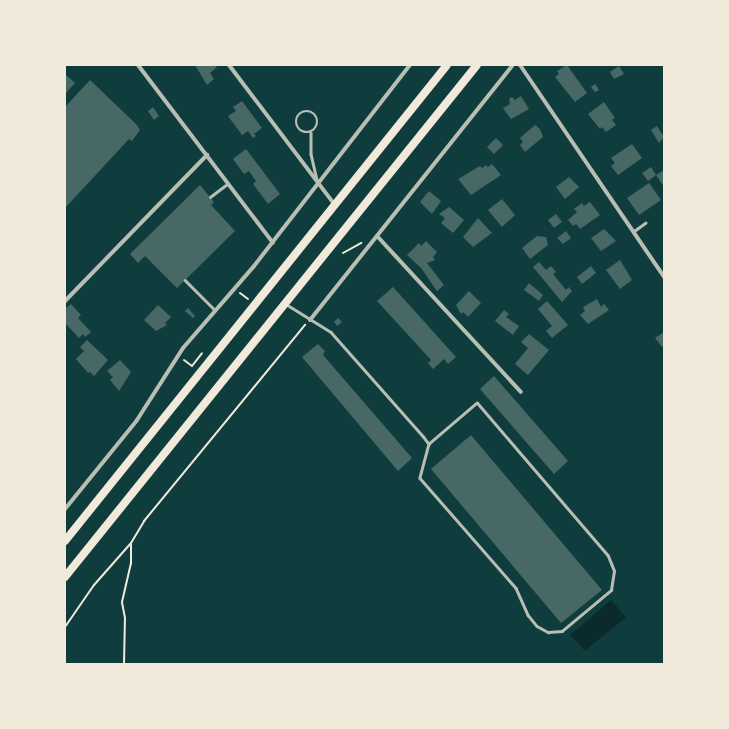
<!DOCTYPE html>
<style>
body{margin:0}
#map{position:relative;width:729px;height:729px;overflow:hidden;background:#0f3d3e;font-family:"Archivo Narrow",sans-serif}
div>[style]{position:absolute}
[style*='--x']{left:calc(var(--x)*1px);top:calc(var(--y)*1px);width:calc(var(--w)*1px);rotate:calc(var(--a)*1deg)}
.water>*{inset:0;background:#0a2a2b}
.building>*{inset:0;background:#486865}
.path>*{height:2px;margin:-1px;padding:0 1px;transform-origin:1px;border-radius:1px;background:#f1e9da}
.service>*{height:2.5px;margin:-1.25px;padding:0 1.25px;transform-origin:1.25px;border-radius:1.25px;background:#b8beb3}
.service>.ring{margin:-1.25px;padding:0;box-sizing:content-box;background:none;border:2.5px solid #b8beb3;border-radius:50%}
.minor>*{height:4px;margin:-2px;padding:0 2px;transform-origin:2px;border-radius:2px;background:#b8beb3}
.secondary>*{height:8px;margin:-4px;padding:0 4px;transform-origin:4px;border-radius:4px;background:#f1e9da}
span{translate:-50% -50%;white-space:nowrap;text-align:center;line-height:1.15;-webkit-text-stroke:3.5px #f1e9da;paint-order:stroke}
.frame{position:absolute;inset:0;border:66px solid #f1e9da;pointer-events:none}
</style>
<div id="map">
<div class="water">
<div style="clip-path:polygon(611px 600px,626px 617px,585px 651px,570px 635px)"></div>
</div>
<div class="building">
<div style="clip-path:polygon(195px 65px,215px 65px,217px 67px,210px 73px,214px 79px,207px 85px)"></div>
<div style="clip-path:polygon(567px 65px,587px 93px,575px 102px,555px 77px,559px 74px,557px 71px)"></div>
<div style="clip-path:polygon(619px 66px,624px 74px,614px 79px,610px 72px)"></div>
<div style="clip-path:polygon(65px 74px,75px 83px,65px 94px)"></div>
<div style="clip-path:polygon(90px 80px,137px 125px,140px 130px,132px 141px,129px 139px,65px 208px,65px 107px)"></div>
<div style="clip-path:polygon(595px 84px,599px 90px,595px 92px,591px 87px)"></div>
<div style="clip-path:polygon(521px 96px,529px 109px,511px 119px,503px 108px,510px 104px,509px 99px,512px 97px,515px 100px)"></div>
<div style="clip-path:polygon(242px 101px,262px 128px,254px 134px,256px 136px,253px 138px,248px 131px,242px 135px,228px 116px,236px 111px,233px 107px)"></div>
<div style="clip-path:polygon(604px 102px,615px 118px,612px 120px,616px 125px,606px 132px,602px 127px,600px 129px,588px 114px)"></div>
<div style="clip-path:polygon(153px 107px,159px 116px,154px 120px,148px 111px)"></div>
<div style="clip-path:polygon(535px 125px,540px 129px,543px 137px,525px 152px,520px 145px,523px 142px,520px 138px)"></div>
<div style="clip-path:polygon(657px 126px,664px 137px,659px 143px,651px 130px)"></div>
<div style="clip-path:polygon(496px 138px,503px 145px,494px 154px,487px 147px)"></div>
<div style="clip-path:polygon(632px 144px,642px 158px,618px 175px,611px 166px,615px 163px,611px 158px)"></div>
<div style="clip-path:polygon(246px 149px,280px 194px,268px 204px,253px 184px,256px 181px,249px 171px,244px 174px,233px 159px)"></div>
<div style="clip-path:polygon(492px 164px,501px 175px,471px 195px,458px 179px,480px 166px,482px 168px,486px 165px,488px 167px)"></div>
<div style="clip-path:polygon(651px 167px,656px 175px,648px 181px,642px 173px)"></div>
<div style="clip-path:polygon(664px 170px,664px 187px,656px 175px)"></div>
<div style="clip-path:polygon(569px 177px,579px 187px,565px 199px,556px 187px)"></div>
<div style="clip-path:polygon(649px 183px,661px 200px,639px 215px,627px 198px)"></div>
<div style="clip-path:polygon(200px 185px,214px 202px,211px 205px,235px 231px,177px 288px,145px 256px,138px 263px,130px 254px)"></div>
<div style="clip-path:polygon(429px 191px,441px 201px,432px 214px,420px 202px)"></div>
<div style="clip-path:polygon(502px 199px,515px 215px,502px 227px,488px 210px)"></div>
<div style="clip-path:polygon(590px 202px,600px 215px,580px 229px,576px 224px,573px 226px,568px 220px,577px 212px,574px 209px,582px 203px,584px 206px)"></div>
<div style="clip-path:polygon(449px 207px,464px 220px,453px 233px,441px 223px,445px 218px,439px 214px)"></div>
<div style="clip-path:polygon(556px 214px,562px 222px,554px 228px,548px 220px)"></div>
<div style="clip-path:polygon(478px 218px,492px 233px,473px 247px,463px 237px)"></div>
<div style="clip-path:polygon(604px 229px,616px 241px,601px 251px,591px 238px)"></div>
<div style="clip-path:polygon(566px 231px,571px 238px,563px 244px,557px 238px)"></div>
<div style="clip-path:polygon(537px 236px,546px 237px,548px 245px,530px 259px,522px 248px)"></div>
<div style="clip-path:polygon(426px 241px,437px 252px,433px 257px,435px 260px,427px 263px,444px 285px,437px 291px,421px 268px,407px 255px,419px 243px,421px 246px)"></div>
<div style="clip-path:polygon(620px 260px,632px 280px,620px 289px,606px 270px)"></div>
<div style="clip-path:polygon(539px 262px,546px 270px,551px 266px,556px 272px,553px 274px,566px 290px,569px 287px,572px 291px,562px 302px,533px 267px)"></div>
<div style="clip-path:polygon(591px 266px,596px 273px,582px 284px,577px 277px)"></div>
<div style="clip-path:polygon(529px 283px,543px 295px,539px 301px,524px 290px)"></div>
<div style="clip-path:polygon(393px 287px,456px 357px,448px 364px,444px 359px,433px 369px,428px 363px,431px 360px,377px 301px)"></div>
<div style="clip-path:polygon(469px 291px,481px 303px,468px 317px,463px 312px,461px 314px,456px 305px)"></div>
<div style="clip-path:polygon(597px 299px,601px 307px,604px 304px,609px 310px,588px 324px,580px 315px,585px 311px,583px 307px)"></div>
<div style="clip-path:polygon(547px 301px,568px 325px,552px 338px,546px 331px,552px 326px,538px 309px)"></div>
<div style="clip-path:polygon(71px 304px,81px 315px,78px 318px,91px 332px,85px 337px,83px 334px,79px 338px,65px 323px,65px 309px)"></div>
<div style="clip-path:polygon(158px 305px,171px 317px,165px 323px,167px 325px,156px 331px,144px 320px)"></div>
<div style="clip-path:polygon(188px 308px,195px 316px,193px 318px,185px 311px)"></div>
<div style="clip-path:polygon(504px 310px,509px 314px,506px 317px,519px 326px,513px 335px,495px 321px)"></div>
<div style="clip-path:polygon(338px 318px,342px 322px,337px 326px,334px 322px)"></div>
<div style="clip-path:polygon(664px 332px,664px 345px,662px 347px,655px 338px)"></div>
<div style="clip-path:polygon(529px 334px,549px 350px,528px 375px,515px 364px,528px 348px,521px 342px)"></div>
<div style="clip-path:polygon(87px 340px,108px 360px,94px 376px,90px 372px,88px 373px,76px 359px,84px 351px,80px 347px)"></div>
<div style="clip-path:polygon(318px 344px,325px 351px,323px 355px,412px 458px,398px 471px,302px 357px)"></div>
<div style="clip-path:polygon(120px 360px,131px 372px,119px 391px,110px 380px,113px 377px,107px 371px)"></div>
<div style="clip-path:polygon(494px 376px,568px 461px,554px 474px,480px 389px)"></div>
<div style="clip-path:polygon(471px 435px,602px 590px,561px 623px,431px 469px)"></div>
</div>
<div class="path">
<div style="--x:343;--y:253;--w:21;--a:-29"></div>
<div style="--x:240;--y:293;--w:10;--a:37"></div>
<div style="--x:184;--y:360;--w:10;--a:37"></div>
<div style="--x:192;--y:366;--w:16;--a:-52"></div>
<div style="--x:65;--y:627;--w:51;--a:-55.4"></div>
<div style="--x:94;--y:585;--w:56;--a:-48.6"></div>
<div style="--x:131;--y:543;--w:26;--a:-59"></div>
<div style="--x:144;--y:521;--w:254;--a:-50.6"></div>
<div style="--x:124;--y:664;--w:46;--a:-88.8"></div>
<div style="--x:125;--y:618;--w:16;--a:-101"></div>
<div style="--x:122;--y:602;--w:39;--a:-77"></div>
<div style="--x:131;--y:564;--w:20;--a:-90"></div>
</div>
<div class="service">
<div class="ring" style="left:296px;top:111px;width:19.5px;height:19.5px"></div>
<div style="--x:311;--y:133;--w:21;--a:90"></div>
<div style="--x:311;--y:154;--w:27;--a:77"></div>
<div style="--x:210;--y:197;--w:21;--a:-37"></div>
<div style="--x:634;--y:231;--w:14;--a:-36"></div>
<div style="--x:185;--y:280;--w:42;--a:45"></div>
<div style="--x:286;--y:304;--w:53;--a:31.9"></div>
<div style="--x:331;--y:332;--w:139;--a:48.5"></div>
<div style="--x:423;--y:436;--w:10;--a:53"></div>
<div style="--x:429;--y:444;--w:35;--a:105"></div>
<div style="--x:420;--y:478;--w:146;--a:48.9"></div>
<div style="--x:516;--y:588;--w:30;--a:66"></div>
<div style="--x:528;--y:615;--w:14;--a:51"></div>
<div style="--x:537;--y:626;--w:13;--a:29"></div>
<div style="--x:548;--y:632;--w:14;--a:-4"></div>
<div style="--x:562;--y:631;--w:64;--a:-39.9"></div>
<div style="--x:611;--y:590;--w:19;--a:-81"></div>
<div style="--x:614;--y:571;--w:16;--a:-112"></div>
<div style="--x:608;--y:556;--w:201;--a:-130.6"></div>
<div style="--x:477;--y:403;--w:63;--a:139.5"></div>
</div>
<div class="minor">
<div style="--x:138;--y:65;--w:223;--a:52.8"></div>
<div style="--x:229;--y:65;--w:176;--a:52.9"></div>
<div style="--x:520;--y:65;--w:256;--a:55.8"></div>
<div style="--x:377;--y:236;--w:212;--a:47.3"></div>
<div style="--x:65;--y:301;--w:204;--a:-45.8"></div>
<div style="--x:310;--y:320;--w:326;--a:-51.5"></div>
<div style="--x:65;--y:509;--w:114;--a:-51"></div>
<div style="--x:137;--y:420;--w:85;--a:-57.4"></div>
<div style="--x:183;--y:348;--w:108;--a:-49.1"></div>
<div style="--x:254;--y:266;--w:254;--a:-52.2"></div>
</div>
<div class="secondary">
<div style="--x:65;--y:541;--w:610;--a:-51.25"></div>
<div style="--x:65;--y:577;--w:657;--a:-51.18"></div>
</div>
<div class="frame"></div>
</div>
